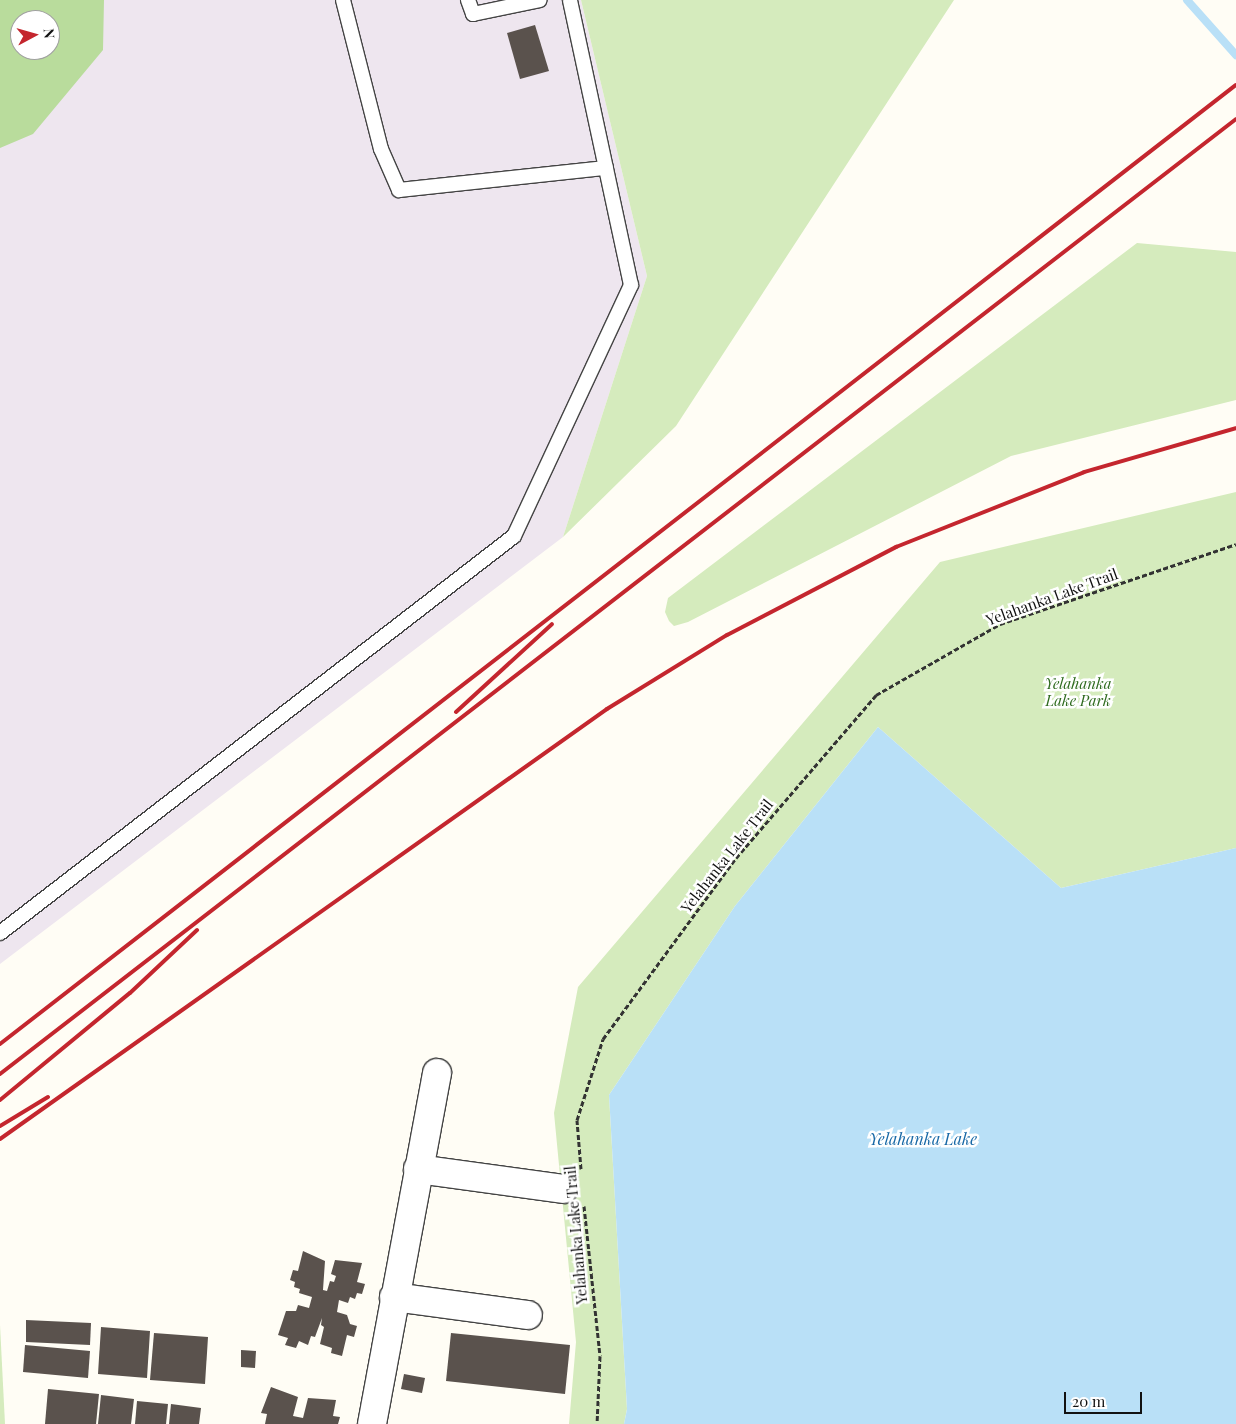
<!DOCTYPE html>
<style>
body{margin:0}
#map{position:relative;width:1236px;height:1424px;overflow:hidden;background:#fffdf5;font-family:"Playfair Display",serif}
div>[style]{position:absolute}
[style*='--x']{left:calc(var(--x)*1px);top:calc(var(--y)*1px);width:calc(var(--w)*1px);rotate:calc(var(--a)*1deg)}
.industrial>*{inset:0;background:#eee6ef}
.green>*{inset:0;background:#d5ebbd}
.forest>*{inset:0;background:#b9dc9c}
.water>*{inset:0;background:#b9e0f7}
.stream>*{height:8px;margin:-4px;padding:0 4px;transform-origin:4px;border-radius:4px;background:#b9e0f7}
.building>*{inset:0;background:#5a524d}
.path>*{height:3px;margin-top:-1.5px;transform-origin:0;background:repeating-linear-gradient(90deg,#333 0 5px,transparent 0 7.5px)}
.roads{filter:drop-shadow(1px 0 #444) drop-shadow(-1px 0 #444) drop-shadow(0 1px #444) drop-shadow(0 -1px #444)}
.lane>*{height:14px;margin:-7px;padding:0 7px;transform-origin:7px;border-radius:7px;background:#fff}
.street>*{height:28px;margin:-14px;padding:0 14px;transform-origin:14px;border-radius:14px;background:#fff}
.rail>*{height:4px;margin:-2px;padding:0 2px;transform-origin:2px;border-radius:2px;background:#c4262e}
span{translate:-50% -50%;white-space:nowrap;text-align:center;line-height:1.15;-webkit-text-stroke:5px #fff;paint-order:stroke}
.street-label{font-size:15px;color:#111}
.park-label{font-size:15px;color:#2f6b1f;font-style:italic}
.water-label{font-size:16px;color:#1768a6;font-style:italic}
.north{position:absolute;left:10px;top:10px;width:50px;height:50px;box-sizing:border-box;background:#fff;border:1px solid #a0a0a0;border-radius:50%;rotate:84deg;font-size:14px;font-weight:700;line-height:20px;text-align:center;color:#111}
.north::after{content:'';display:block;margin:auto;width:18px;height:22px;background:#c4262e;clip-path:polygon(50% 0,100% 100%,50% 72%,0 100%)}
.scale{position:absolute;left:1064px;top:1392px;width:78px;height:22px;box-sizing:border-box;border:2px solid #111;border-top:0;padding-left:6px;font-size:15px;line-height:18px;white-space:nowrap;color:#111;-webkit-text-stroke:4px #fff;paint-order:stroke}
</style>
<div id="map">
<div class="industrial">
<div style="clip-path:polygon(evenodd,0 0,581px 0,647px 276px,563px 537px,0 964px,0 0,20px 20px,50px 20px,50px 50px,20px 50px,20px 20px)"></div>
</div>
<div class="green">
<div style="clip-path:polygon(581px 0,954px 0,676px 426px,563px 537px,647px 276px)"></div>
<div style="clip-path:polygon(1137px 243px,1236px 252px,1236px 400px,1011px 456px,688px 622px,674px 626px,669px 621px,665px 612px,668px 598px)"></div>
<div style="clip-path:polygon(1236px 492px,1236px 848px,1061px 888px,878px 727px,735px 906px,609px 1095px,627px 1409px,624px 1424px,569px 1424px,576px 1342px,554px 1113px,578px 987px,940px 562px)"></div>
<div style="clip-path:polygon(0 1325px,5px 1424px,0 1424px)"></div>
</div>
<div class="forest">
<div style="clip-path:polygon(evenodd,0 0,104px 0,103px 50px,33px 134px,0 148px,0 0,20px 20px,50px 20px,50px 50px,20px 50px,20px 20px)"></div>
</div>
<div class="water">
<div style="clip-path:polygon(878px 727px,1061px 888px,1236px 848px,1236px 1424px,624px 1424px,627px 1409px,609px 1095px,735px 906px)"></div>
</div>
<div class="stream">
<div style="--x:1187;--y:0;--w:74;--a:48.3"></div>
</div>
<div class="building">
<div style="clip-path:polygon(535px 25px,549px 71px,520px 79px,507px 33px)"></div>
<div style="clip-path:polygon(303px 1251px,325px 1261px,323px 1290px,327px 1291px,330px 1281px,334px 1282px,336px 1276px,331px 1274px,335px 1260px,362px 1263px,357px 1282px,365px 1284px,362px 1294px,357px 1293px,355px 1299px,350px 1297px,348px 1303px,339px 1300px,337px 1312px,347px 1315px,350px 1324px,357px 1326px,354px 1337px,347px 1335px,342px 1356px,331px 1353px,332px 1348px,320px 1344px,324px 1327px,321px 1325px,322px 1318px,315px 1337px,311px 1336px,308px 1345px,299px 1341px,296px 1348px,285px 1345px,288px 1338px,278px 1335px,286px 1311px,296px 1311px,298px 1305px,309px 1308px,312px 1297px,299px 1293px,300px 1289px,294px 1287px,295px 1282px,290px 1280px,293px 1270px,298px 1271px)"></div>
<div style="clip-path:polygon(26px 1320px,91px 1323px,90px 1345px,26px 1342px)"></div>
<div style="clip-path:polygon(101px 1327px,150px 1331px,147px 1378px,98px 1374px)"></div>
<div style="clip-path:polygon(154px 1333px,208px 1337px,205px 1384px,150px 1380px)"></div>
<div style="clip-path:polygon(451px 1333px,570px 1345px,565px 1394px,446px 1381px)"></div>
<div style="clip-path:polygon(25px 1345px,90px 1351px,88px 1378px,23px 1372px)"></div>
<div style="clip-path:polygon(241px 1350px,256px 1351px,255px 1368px,241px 1367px)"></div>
<div style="clip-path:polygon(404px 1374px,425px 1378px,422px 1393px,401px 1389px)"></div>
<div style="clip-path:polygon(271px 1387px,298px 1397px,293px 1416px,303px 1418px,308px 1398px,336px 1400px,333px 1416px,340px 1417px,338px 1424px,265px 1424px,267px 1414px,261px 1413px)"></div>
<div style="clip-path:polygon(48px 1389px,99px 1394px,96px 1424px,45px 1424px)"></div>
<div style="clip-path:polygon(101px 1395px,134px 1399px,131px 1424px,98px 1424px)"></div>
<div style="clip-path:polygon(137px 1401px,168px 1404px,166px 1424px,135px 1424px)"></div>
<div style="clip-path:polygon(171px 1404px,201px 1408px,199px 1424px,169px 1424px)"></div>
</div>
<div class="path">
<div style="--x:581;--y:1169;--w:49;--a:-94.7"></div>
<div style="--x:577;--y:1120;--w:85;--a:-72.2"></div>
<div style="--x:603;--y:1039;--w:225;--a:-53.7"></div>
<div style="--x:736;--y:858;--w:215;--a:-49.3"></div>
<div style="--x:876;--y:695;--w:143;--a:-29.8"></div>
<div style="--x:1000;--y:624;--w:249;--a:-18.7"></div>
<div style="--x:584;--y:1206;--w:151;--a:83.9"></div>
<div style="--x:600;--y:1356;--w:68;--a:92.5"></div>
</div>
<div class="roads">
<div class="lane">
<div style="--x:343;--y:0;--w:154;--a:75.7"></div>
<div style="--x:381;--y:149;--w:45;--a:66.3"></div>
<div style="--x:399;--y:190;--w:208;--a:-6.1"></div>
<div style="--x:468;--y:0;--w:15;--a:70"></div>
<div style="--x:473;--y:14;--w:68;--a:-11.8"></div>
<div style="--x:0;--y:933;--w:649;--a:-37.68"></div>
<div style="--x:514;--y:536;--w:277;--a:-65"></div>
<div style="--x:631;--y:285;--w:291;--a:-102.1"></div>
</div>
<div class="street">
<div style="--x:418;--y:1169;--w:147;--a:7.8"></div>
<div style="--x:394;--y:1297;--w:135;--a:7.7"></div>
<div style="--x:372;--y:1424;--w:357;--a:-79.5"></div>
</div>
</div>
<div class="rail">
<div style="--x:456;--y:712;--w:130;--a:-42.5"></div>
<div style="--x:0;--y:1044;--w:1564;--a:-37.81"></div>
<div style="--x:0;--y:1074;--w:1562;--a:-37.69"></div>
<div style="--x:0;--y:1100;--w:168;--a:-39.5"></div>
<div style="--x:130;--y:993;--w:92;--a:-43.2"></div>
<div style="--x:0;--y:1126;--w:56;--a:-31.1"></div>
<div style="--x:0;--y:1139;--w:744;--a:-35.31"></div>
<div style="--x:607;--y:709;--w:141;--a:-31.7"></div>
<div style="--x:727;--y:635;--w:191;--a:-27.5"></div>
<div style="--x:896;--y:547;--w:202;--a:-21.7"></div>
<div style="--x:1084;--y:472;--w:158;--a:-16.1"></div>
</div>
<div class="street-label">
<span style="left:1052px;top:597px;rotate:-20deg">Yelahanka Lake Trail</span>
<span style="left:727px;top:856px;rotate:-52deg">Yelahanka Lake Trail</span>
<span style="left:576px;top:1235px;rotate:-95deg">Yelahanka Lake Trail</span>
</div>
<div class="park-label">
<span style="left:1078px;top:692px">Yelahanka<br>Lake Park</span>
</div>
<div class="water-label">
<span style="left:923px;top:1139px">Yelahanka Lake</span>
</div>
<div class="north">N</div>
<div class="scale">20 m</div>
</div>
